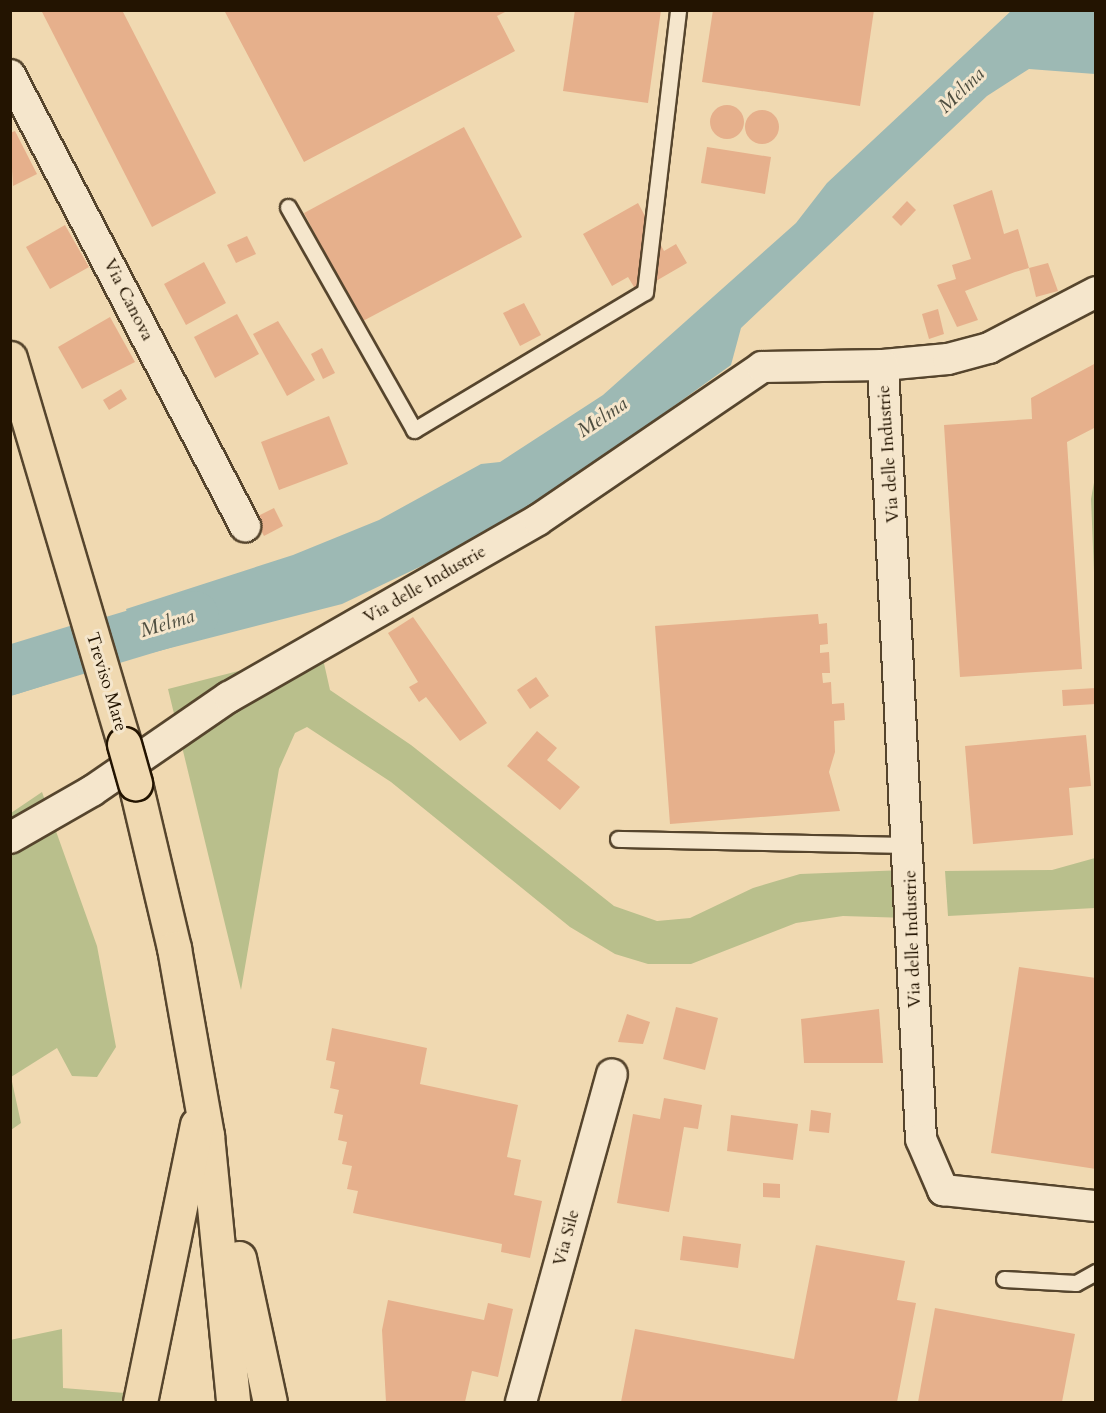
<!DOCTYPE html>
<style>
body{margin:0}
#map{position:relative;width:1106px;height:1413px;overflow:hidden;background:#f0d9b1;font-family:Cardo,serif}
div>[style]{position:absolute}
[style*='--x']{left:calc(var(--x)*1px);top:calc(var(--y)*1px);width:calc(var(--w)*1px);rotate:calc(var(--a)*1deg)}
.green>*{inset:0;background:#b9bf8c}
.water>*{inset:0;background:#9db9b4}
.river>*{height:48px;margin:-24px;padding:0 24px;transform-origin:24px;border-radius:24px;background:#9db9b4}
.building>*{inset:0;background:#e6b08c}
.round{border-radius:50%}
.roads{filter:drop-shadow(2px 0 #56452d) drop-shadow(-2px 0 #56452d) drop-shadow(0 2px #56452d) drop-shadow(0 -2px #56452d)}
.service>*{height:15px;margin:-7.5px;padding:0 7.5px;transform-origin:7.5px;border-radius:7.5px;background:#f5e6cc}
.minor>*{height:30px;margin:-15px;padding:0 15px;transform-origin:15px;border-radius:15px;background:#f5e6cc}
.trunk>*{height:33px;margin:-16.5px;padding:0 16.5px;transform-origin:16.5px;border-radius:16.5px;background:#f0d9b1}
.bridges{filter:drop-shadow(2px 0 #231401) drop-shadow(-2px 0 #231401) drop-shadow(0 2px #231401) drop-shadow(0 -2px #231401)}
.trunk-bridge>*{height:33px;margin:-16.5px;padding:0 16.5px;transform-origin:16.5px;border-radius:16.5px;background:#f0d9b1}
span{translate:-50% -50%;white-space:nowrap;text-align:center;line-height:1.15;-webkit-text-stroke:6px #f5e6cc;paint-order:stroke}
.street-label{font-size:18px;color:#231401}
.water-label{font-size:20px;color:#4e4e40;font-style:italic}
.frame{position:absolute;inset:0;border:12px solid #231401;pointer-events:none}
</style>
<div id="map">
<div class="green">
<div style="clip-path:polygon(1095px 477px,1095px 596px,1091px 499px)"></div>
<div style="clip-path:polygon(321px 650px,330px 690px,411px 745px,614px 906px,657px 921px,690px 918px,753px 888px,800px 874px,905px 870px,908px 918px,843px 916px,796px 923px,691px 964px,648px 964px,615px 954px,570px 927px,391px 782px,307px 727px,295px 733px,279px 769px,241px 990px,168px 689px)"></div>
<div style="clip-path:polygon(42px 792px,97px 946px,116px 1047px,97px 1077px,72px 1076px,57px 1048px,11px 1077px,21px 1123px,11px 1130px,11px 813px)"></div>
<div style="clip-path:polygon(1095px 858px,1095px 908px,948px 916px,945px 871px,1052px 870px)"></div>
<div style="clip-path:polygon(62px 1329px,63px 1388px,125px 1393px,125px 1402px,11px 1402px,10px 1340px)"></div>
</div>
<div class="water">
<div style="clip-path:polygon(1011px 11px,1095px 11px,1095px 74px,1029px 69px,987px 96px,741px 328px,731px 365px,550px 495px,453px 551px,342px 604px,151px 653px,135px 640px,126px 609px,293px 555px,379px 520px,481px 464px,500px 462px,603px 395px,796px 223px,827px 183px)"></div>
<div style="clip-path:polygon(73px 625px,82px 656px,77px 675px,11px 696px,11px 644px)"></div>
</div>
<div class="river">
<div style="--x:10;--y:671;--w:193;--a:-16.8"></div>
</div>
<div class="building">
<div style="clip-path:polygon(41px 10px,122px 10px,216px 193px,152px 227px)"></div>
<div style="clip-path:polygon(224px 10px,509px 10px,497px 16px,515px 51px,304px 162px)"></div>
<div style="clip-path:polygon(575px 10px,661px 10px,648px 103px,563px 91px)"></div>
<div style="clip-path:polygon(713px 10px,874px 10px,860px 106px,702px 82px)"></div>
<div class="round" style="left:710px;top:105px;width:34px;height:34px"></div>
<div class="round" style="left:745px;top:110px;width:34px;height:34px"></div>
<div style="clip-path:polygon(464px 127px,522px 237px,361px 322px,304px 213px)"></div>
<div style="clip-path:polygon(15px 131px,37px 174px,13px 186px,10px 133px)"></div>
<div style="clip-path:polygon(707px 147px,771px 157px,765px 194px,701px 183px)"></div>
<div style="clip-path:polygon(992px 190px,1004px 234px,1018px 229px,1029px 268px,1048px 263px,1058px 291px,1036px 297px,1029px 268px,1015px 272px,965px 291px,978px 320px,957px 327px,937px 285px,956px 279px,952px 265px,971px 259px,953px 205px)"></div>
<div style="clip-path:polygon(907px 201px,916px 210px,901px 226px,892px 217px)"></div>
<div style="clip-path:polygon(638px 203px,664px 251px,676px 244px,687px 263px,637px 292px,628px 277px,612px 286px,583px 234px)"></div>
<div style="clip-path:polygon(65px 225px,89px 267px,50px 289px,26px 247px)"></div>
<div style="clip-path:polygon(247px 236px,256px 254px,236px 263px,227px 245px)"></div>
<div style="clip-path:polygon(204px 262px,226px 303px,186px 325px,164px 284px)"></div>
<div style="clip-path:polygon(524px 303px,541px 335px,520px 346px,503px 313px)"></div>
<div style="clip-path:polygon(938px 309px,944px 334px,929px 339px,922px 314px)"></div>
<div style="clip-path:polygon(237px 314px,259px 354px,215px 378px,194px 337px)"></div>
<div style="clip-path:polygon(110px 317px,135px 362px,82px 389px,58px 347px)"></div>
<div style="clip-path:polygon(278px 321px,315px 380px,287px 396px,253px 334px)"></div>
<div style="clip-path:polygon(322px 348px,335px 373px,323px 379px,311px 354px)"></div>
<div style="clip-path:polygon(1096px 363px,1096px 427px,1067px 442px,1082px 669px,960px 677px,944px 425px,1032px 419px,1031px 398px)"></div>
<div style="clip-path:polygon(121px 389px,127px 399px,109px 410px,103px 400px)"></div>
<div style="clip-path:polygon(329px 416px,348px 464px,279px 490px,261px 442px)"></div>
<div style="clip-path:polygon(274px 508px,283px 526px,264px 536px,254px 518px)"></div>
<div style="clip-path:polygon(818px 614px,819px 624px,827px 623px,828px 644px,820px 645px,820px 653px,829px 652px,830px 673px,822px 673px,823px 683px,831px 682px,832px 704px,844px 703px,845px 720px,834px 721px,835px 752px,829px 772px,840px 811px,670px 824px,655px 626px)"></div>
<div style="clip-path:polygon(413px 617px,487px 723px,460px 741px,426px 697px,419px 702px,409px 687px,418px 682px,388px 633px)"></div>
<div style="clip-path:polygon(536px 677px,549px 696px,530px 709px,517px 690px)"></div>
<div style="clip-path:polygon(1096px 688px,1096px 704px,1063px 706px,1062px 690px)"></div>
<div style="clip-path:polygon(537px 731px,557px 748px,547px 760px,580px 787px,560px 810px,507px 766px)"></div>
<div style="clip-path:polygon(1086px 735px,1091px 786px,1069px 788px,1073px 835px,973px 844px,965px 746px)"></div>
<div style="clip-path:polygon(1019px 967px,1096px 978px,1096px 1169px,991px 1153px)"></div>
<div style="clip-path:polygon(676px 1007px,718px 1018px,705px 1070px,663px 1059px)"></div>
<div style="clip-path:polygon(879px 1009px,883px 1063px,804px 1063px,801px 1019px)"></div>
<div style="clip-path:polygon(627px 1014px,650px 1022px,643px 1044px,618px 1042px)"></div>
<div style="clip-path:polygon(332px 1028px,427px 1048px,420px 1084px,518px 1105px,507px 1157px,521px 1160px,514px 1195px,542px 1201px,530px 1258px,501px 1252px,502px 1244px,353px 1213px,358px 1191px,347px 1189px,352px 1166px,342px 1164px,347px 1142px,338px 1140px,343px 1115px,334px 1113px,339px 1090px,330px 1088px,335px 1062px,326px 1060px)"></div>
<div style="clip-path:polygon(664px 1098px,702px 1105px,698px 1129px,684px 1127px,669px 1212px,617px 1203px,633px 1114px,660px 1119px)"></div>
<div style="clip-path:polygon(811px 1110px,831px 1113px,829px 1133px,809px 1131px)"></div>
<div style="clip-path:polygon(731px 1115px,798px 1124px,793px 1160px,727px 1151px)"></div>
<div style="clip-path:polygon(763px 1183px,780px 1184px,780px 1198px,763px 1197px)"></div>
<div style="clip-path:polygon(683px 1236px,741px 1244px,738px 1268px,680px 1260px)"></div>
<div style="clip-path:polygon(816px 1245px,905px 1261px,897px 1300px,916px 1303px,897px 1402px,621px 1402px,635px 1329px,794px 1359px)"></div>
<div style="clip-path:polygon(388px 1300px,484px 1320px,488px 1303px,513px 1309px,498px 1377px,472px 1371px,465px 1402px,386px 1402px,382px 1330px)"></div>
<div style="clip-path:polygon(935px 1308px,1075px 1334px,1062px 1402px,918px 1402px)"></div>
</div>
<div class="roads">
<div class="service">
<div style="--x:288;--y:207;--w:256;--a:60.5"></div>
<div style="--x:414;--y:430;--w:269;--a:-30.9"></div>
<div style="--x:645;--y:292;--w:284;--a:-83.3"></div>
<div style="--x:618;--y:839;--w:292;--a:1.2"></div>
<div style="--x:1004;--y:1279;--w:72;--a:3.2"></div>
<div style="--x:1076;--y:1283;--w:23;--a:-29"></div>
</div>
<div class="minor">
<div style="--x:10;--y:75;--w:509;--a:62.48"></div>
<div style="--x:883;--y:365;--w:65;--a:-5.3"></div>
<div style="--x:948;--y:359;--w:42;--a:-15"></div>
<div style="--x:989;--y:348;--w:121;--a:-27.6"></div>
<div style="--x:10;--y:838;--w:95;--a:-29.8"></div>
<div style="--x:92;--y:791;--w:166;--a:-34.5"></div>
<div style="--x:229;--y:697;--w:356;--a:-29.8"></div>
<div style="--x:538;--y:520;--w:271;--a:-34.3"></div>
<div style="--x:762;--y:367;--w:121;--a:-0.9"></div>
<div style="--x:883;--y:365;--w:775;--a:87.19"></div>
<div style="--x:921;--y:1139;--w:56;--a:66.7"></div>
<div style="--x:943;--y:1190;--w:154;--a:6"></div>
<div style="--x:521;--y:1402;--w:340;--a:-74.5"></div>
</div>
<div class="trunk">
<div style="--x:10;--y:358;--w:402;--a:73.5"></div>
<div style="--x:135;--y:783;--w:170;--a:76.7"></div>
<div style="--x:174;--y:948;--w:190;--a:80"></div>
<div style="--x:207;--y:1135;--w:268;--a:84.4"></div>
<div style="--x:239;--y:1258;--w:147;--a:77.9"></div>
<div style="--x:140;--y:1402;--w:283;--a:-78.4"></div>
</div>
</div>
<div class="bridges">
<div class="trunk-bridge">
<div style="--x:124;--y:744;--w:41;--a:74.2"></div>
</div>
</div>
<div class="street-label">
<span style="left:128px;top:300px;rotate:63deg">Via Canova</span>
<span style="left:889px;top:454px;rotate:-94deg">Via delle Industrie</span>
<span style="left:425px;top:585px;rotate:-30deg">Via delle Industrie</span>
<span style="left:106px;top:682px;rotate:73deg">Treviso Mare</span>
<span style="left:913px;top:939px;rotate:-92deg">Via delle Industrie</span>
<span style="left:567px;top:1238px;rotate:-75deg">Via Sile</span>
</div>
<div class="water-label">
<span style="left:961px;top:90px;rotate:-44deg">Melma</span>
<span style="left:602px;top:417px;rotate:-34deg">Melma</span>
<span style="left:167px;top:623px;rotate:-17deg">Melma</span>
</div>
<div class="frame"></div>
</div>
